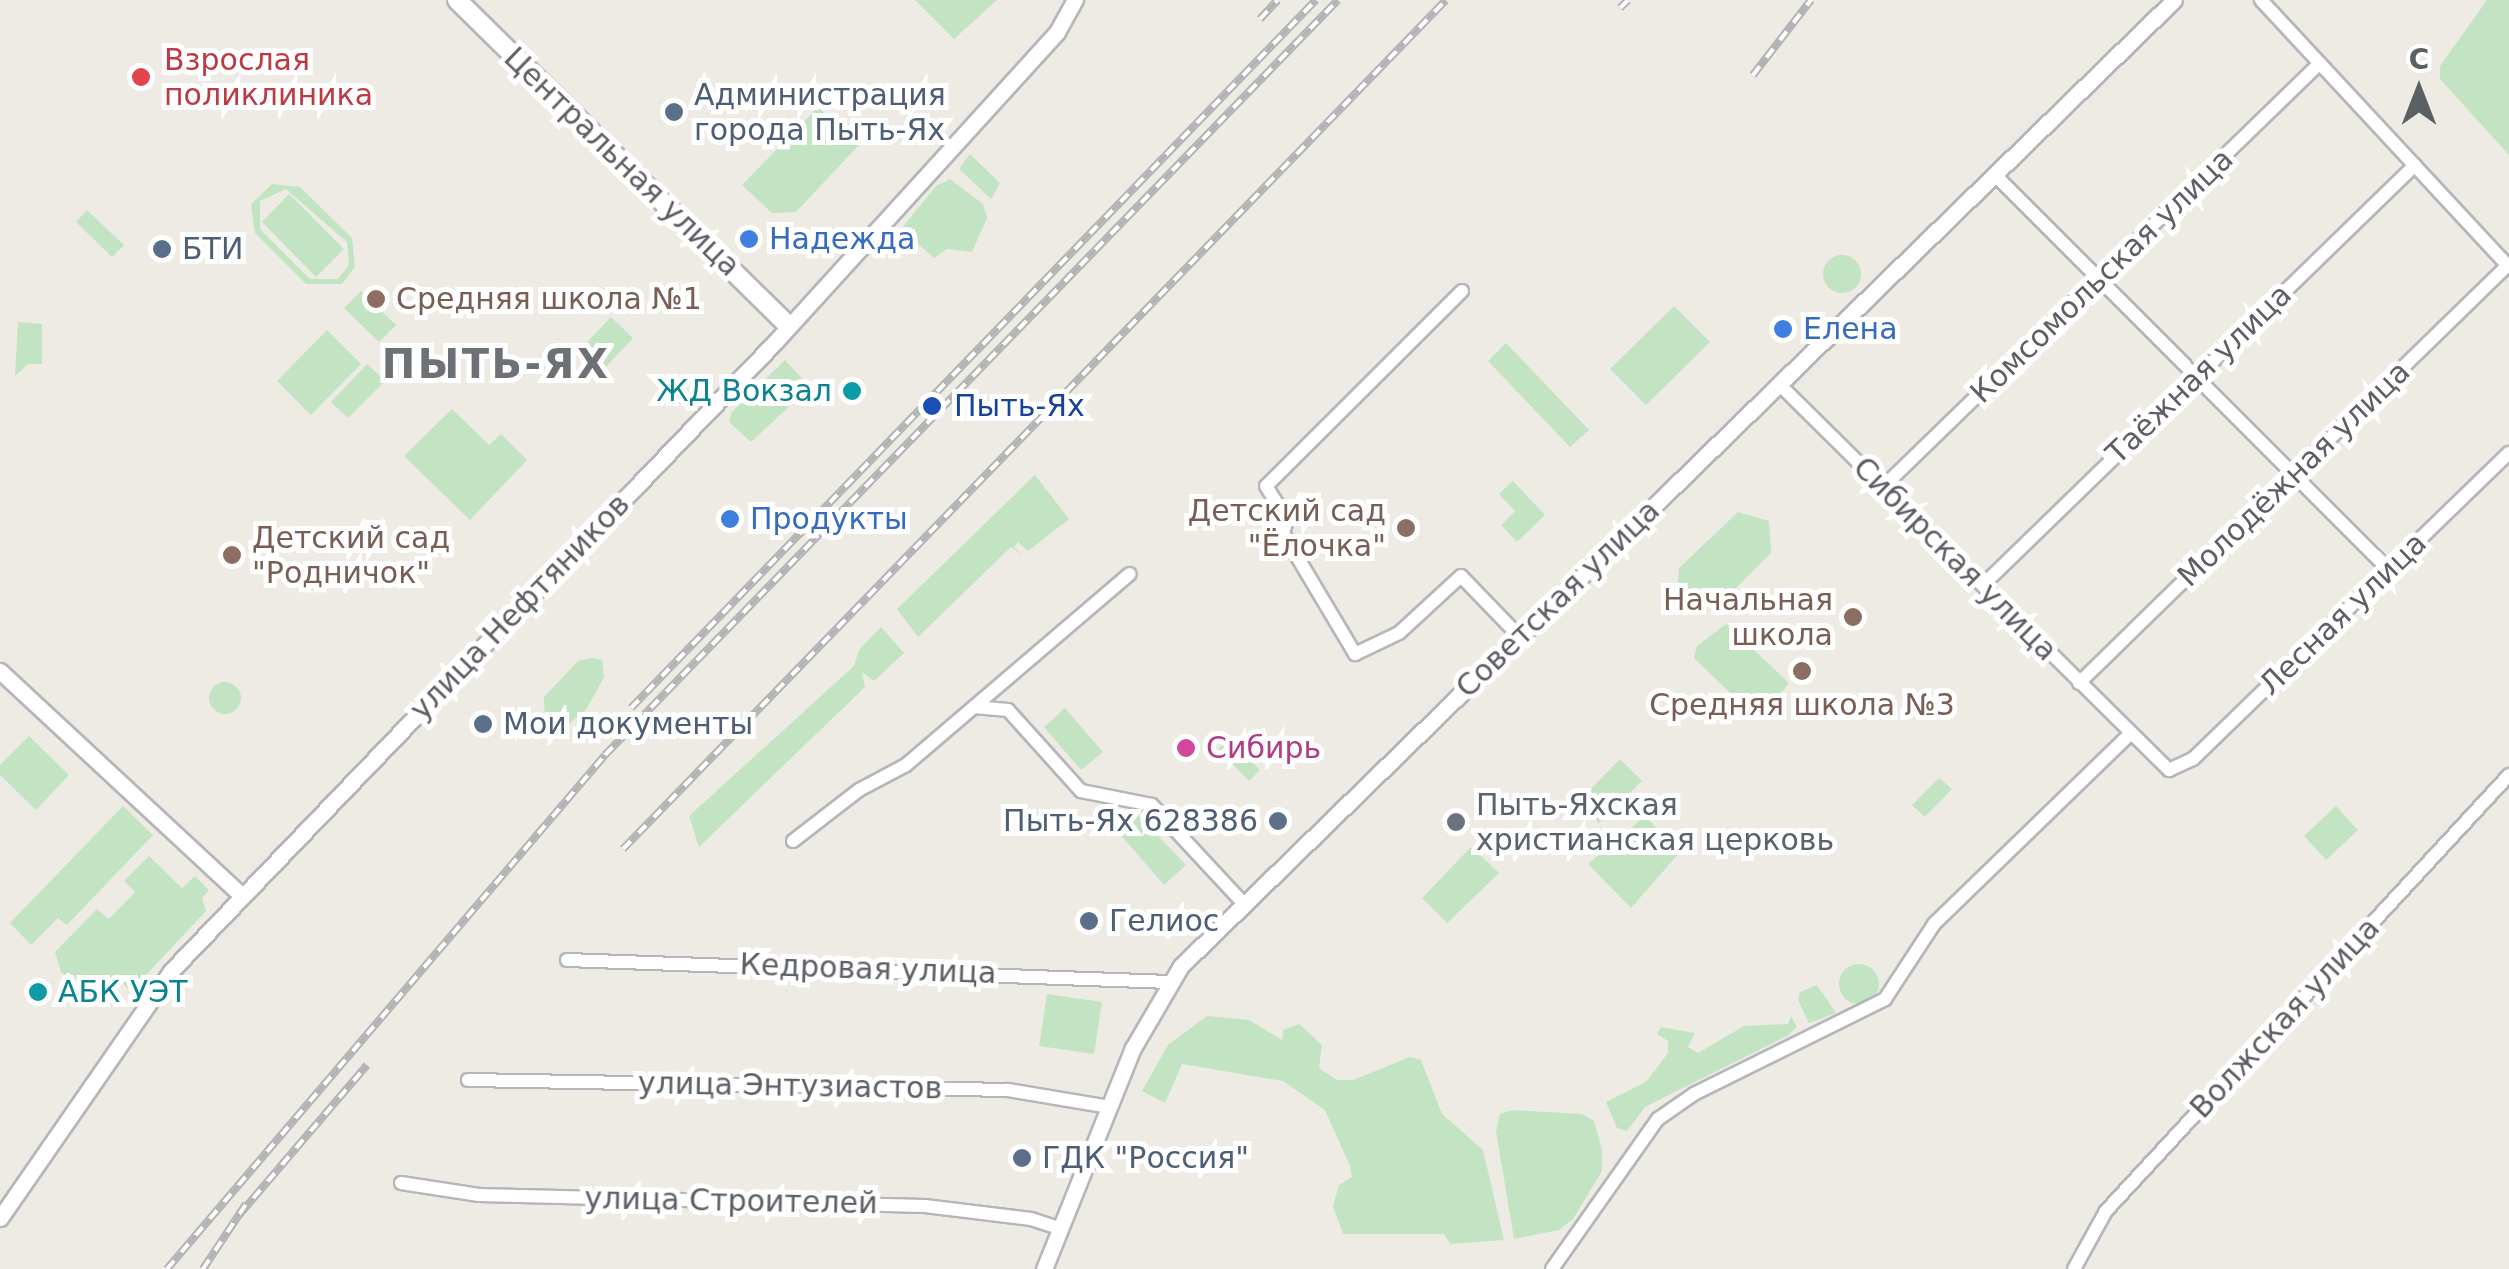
<!DOCTYPE html>
<meta charset="utf-8">
<style>
body{margin:0}
#map{position:relative;width:2509px;height:1269px;overflow:hidden;background:#eeebe4;font-family:"DejaVu Sans",sans-serif}
div>[style]{position:absolute}
[style*='--x']{left:calc(var(--x)*1px);top:calc(var(--y)*1px);width:calc(var(--w)*1px);rotate:calc(var(--a)*1deg)}
.green>*{inset:0;background:#c2e4c2}
.round{border-radius:50%}
.roads{filter:drop-shadow(2px 0 #b4b6ba) drop-shadow(-2px 0 #b4b6ba) drop-shadow(0 2px #b4b6ba) drop-shadow(0 -2px #b4b6ba)}
.minor>*{height:12px;margin:-6px;padding:0 6px;transform-origin:6px;border-radius:6px;background:#fff}
.tertiary>*{height:15px;margin:-7.5px;padding:0 7.5px;transform-origin:7.5px;border-radius:7.5px;background:#fff}
.secondary>*{height:18px;margin:-9px;padding:0 9px;transform-origin:9px;border-radius:9px;background:#fff}
.rail>*{height:8px;margin-top:-4px;transform-origin:0;background:repeating-linear-gradient(90deg,#fff 0 11px,#b2b3b4 0 22px);box-sizing:border-box;border-block:2px solid #b2b3b4}
.dots>*{width:28px;height:28px;translate:-50% -50%;box-sizing:border-box;border:5px solid #fff;border-radius:50%}
span{translate:-50% -50%;white-space:nowrap;text-align:center;line-height:1.15;-webkit-text-stroke:10px #fff;paint-order:stroke}
.health-label{font-size:30px;color:#be3a42}
.left{translate:0 -50%;text-align:left}
.service-label{font-size:30px;color:#4e5e75}
.right{translate:-100% -50%;text-align:right}
.street-label{font-size:30px;color:#5c5f64}
.shop-label{font-size:30px;color:#366cbe}
.education-label{font-size:30px;color:#785e54}
.culture-label{font-size:30px;color:#0d838f}
.transit-label{font-size:30px;color:#164399}
.hotel-label{font-size:30px;color:#b23c85}
.worship-label{font-size:30px;color:#5b616d}
.district-label{font-size:40px;color:#6d7176;font-weight:700;letter-spacing:2.5px}
.north{position:absolute;left:2369px;top:40px;width:100px;height:100px;-webkit-text-stroke:8px #fff;paint-order:stroke;rotate:0deg;font-size:28px;font-weight:700;line-height:40px;text-align:center;color:#5c5f64}
.north::after{content:'';display:block;margin:auto;width:35px;height:45px;background:#5c5f64;clip-path:polygon(50% 0,100% 100%,50% 72%,0 100%)}
</style>
<div id="map">
<div class="green">
<div style="clip-path:polygon(915px 0,997px 0,954px 39px)"></div>
<div style="clip-path:polygon(2487px 0,2509px 0,2509px 155px,2440px 79px,2440px 66px)"></div>
<div style="clip-path:polygon(818px 107px,859px 145px,796px 212px,772px 213px,742px 185px)"></div>
<div style="clip-path:polygon(970px 154px,1000px 183px,991px 199px,959px 169px)"></div>
<div style="clip-path:polygon(950px 179px,983px 204px,987px 218px,972px 252px,947px 249px,934px 258px,901px 229px,936px 186px)"></div>
<div style="clip-path:polygon(evenodd,272px 184px,300px 187px,352px 238px,355px 267px,342px 284px,306px 284px,255px 233px,251px 204px,272px 184px,286px 189px,347px 242px,349px 265px,338px 279px,310px 279px,260px 229px,260px 201px,286px 189px)"></div>
<div style="clip-path:polygon(289px 194px,344px 249px,316px 277px,262px 222px)"></div>
<div style="clip-path:polygon(87px 210px,124px 245px,112px 257px,76px 222px)"></div>
<div class="round" style="left:1823px;top:255px;width:38px;height:38px"></div>
<div style="clip-path:polygon(361px 291px,396px 325px,379px 342px,344px 308px)"></div>
<div style="clip-path:polygon(1674px 306px,1710px 342px,1646px 405px,1610px 369px)"></div>
<div style="clip-path:polygon(611px 317px,633px 338px,602px 371px,580px 350px)"></div>
<div style="clip-path:polygon(18px 322px,42px 324px,42px 364px,28px 364px,15px 376px)"></div>
<div style="clip-path:polygon(327px 330px,361px 364px,311px 415px,277px 381px)"></div>
<div style="clip-path:polygon(1506px 343px,1589px 430px,1570px 447px,1488px 361px)"></div>
<div style="clip-path:polygon(785px 360px,810px 387px,751px 442px,729px 422px,732px 412px)"></div>
<div style="clip-path:polygon(367px 364px,385px 381px,348px 418px,331px 402px)"></div>
<div style="clip-path:polygon(452px 409px,489px 445px,501px 434px,527px 460px,470px 520px,404px 456px)"></div>
<div style="clip-path:polygon(1035px 475px,1069px 519px,1028px 551px,1018px 542px,1014px 547px,1022px 555px,1011px 547px,918px 637px,897px 609px)"></div>
<div style="clip-path:polygon(1513px 481px,1545px 515px,1517px 542px,1501px 525px,1515px 511px,1499px 494px)"></div>
<div style="clip-path:polygon(1738px 512px,1769px 521px,1771px 553px,1718px 606px,1691px 608px,1677px 594px,1679px 568px)"></div>
<div style="clip-path:polygon(1726px 624px,1789px 683px,1763px 716px,1753px 715px,1694px 658px,1697px 646px)"></div>
<div style="clip-path:polygon(881px 627px,904px 653px,874px 681px,862px 672px,865px 687px,699px 847px,689px 816px,854px 666px,859px 650px)"></div>
<div style="clip-path:polygon(592px 658px,602px 660px,604px 677px,586px 710px,564px 728px,545px 731px,544px 697px,578px 661px)"></div>
<div class="round" style="left:209px;top:682px;width:32px;height:32px"></div>
<div style="clip-path:polygon(1065px 708px,1103px 752px,1081px 770px,1044px 727px)"></div>
<div style="clip-path:polygon(29px 736px,69px 775px,36px 810px,0 775px,0 765px)"></div>
<div style="clip-path:polygon(1230px 738px,1260px 770px,1249px 781px,1218px 749px)"></div>
<div style="clip-path:polygon(1620px 759px,1642px 781px,1599px 823px,1578px 802px)"></div>
<div style="clip-path:polygon(1939px 778px,1952px 789px,1925px 817px,1912px 805px)"></div>
<div style="clip-path:polygon(123px 806px,153px 835px,67px 925px,58px 918px,31px 945px,10px 923px)"></div>
<div style="clip-path:polygon(2336px 806px,2358px 830px,2326px 860px,2304px 836px)"></div>
<div style="clip-path:polygon(1132px 809px,1186px 865px,1164px 885px,1113px 826px)"></div>
<div style="clip-path:polygon(1645px 816px,1680px 852px,1631px 908px,1588px 864px)"></div>
<div style="clip-path:polygon(1471px 847px,1499px 873px,1447px 923px,1422px 898px)"></div>
<div style="clip-path:polygon(149px 856px,182px 888px,195px 876px,209px 890px,202px 898px,206px 911px,131px 991px,121px 982px,97px 1006px,61px 972px,55px 952px,97px 909px,109px 919px,135px 892px,124px 881px)"></div>
<div class="round" style="left:1839px;top:964px;width:40px;height:40px"></div>
<div style="clip-path:polygon(1817px 985px,1836px 1013px,1809px 1023px,1798px 1000px,1800px 992px)"></div>
<div style="clip-path:polygon(1047px 994px,1102px 1002px,1094px 1054px,1039px 1046px)"></div>
<div style="clip-path:polygon(1207px 1016px,1249px 1020px,1282px 1040px,1283px 1030px,1299px 1024px,1322px 1045px,1319px 1068px,1337px 1080px,1353px 1080px,1410px 1057px,1421px 1060px,1442px 1114px,1483px 1150px,1504px 1240px,1450px 1244px,1444px 1234px,1343px 1234px,1333px 1206px,1339px 1185px,1352px 1177px,1350px 1166px,1325px 1110px,1283px 1081px,1182px 1064px,1165px 1103px,1142px 1091px,1168px 1045px)"></div>
<div style="clip-path:polygon(1791px 1016px,1797px 1027px,1787px 1036px,1645px 1107px,1627px 1131px,1617px 1128px,1606px 1102px,1646px 1082px,1668px 1053px,1668px 1041px,1657px 1034px,1661px 1027px,1695px 1033px,1688px 1047px,1698px 1053px,1744px 1026px,1788px 1024px)"></div>
<div style="clip-path:polygon(1513px 1110px,1582px 1114px,1594px 1121px,1602px 1150px,1602px 1171px,1573px 1219px,1559px 1230px,1514px 1239px,1496px 1131px,1500px 1114px)"></div>
</div>
<div class="roads">
<div class="minor">
<div style="--x:2261;--y:0;--w:364;--a:47.1"></div>
<div style="--x:1994;--y:174;--w:559;--a:45.07"></div>
<div style="--x:1462;--y:291;--w:276;--a:135.1"></div>
<div style="--x:1266;--y:486;--w:40;--a:58"></div>
<div style="--x:1287;--y:520;--w:14;--a:107"></div>
<div style="--x:1283;--y:533;--w:141;--a:59.2"></div>
<div style="--x:1355;--y:654;--w:49;--a:-25.5"></div>
<div style="--x:1399;--y:633;--w:84;--a:-42.6"></div>
<div style="--x:1461;--y:576;--w:85;--a:46"></div>
<div style="--x:1779;--y:384;--w:549;--a:44.7"></div>
<div style="--x:2169;--y:770;--w:26;--a:-25"></div>
<div style="--x:2193;--y:759;--w:440;--a:-44.1"></div>
<div style="--x:1882;--y:488;--w:610;--a:-44.14"></div>
<div style="--x:1984;--y:584;--w:601;--a:-44.19"></div>
<div style="--x:2079;--y:683;--w:599;--a:-44.26"></div>
<div style="--x:974;--y:707;--w:34;--a:5"></div>
<div style="--x:1008;--y:710;--w:109;--a:48"></div>
<div style="--x:1081;--y:791;--w:72;--a:11.2"></div>
<div style="--x:1152;--y:805;--w:135;--a:47.1"></div>
<div style="--x:793;--y:841;--w:83;--a:-37.7"></div>
<div style="--x:859;--y:790;--w:53;--a:-28"></div>
<div style="--x:906;--y:765;--w:294;--a:-40.5"></div>
<div style="--x:567;--y:960;--w:602;--a:2.09"></div>
<div style="--x:468;--y:1080;--w:540;--a:1.06"></div>
<div style="--x:1008;--y:1090;--w:103;--a:9.5"></div>
<div style="--x:401;--y:1183;--w:79;--a:8.7"></div>
<div style="--x:479;--y:1195;--w:446;--a:1.4"></div>
<div style="--x:925;--y:1206;--w:107;--a:7"></div>
<div style="--x:1031;--y:1219;--w:32;--a:18"></div>
<div style="--x:1552;--y:1269;--w:184;--a:-54.8"></div>
<div style="--x:1658;--y:1119;--w:44;--a:-34.8"></div>
<div style="--x:1694;--y:1094;--w:213;--a:-26.4"></div>
<div style="--x:1885;--y:999;--w:90;--a:-56.8"></div>
<div style="--x:1934;--y:924;--w:270;--a:-44.1"></div>
<div style="--x:2074;--y:1269;--w:66;--a:-61.1"></div>
<div style="--x:2106;--y:1211;--w:594;--a:-47.25"></div>
</div>
<div class="tertiary">
<div style="--x:0;--y:671;--w:329;--a:42.9"></div>
<div style="--x:0;--y:1218;--w:300;--a:-55.3"></div>
<div style="--x:171;--y:971;--w:872;--a:-46.16"></div>
<div style="--x:775;--y:342;--w:419;--a:-47.7"></div>
<div style="--x:1057;--y:32;--w:37;--a:-61"></div>
<div style="--x:1044;--y:1269;--w:238;--a:-68.1"></div>
<div style="--x:1133;--y:1048;--w:95;--a:-59.7"></div>
<div style="--x:1181;--y:966;--w:1385;--a:-44.21"></div>
</div>
<div class="secondary">
<div style="--x:457;--y:0;--w:464;--a:44.5"></div>
</div>
</div>
<div class="rail">
<div style="--x:1620;--y:8;--w:11;--a:-45"></div>
<div style="--x:1260;--y:19;--w:26;--a:-47"></div>
<div style="--x:1753;--y:75;--w:95;--a:-52.3"></div>
<div style="--x:631;--y:708;--w:985;--a:-45.95"></div>
<div style="--x:623;--y:849;--w:1182;--a:-45.89"></div>
<div style="--x:239;--y:1215;--w:197;--a:-49.5"></div>
<div style="--x:167;--y:1269;--w:675;--a:-49.56"></div>
<div style="--x:605;--y:755;--w:1052;--a:-45.85"></div>
<div style="--x:203;--y:1269;--w:78;--a:-56.5"></div>
</div>
<div class="dots">
<div style="left:141px;top:77px;background:#e0444e"></div>
<div style="left:674px;top:112px;background:#5c6f8a"></div>
<div style="left:749px;top:239px;background:#3f7fe0"></div>
<div style="left:162px;top:249px;background:#5c6f8a"></div>
<div style="left:376px;top:299px;background:#8d6e63"></div>
<div style="left:1783px;top:329px;background:#3f7fe0"></div>
<div style="left:852px;top:391px;background:#0f9aa8"></div>
<div style="left:932px;top:406px;background:#1a4fb4"></div>
<div style="left:730px;top:519px;background:#3f7fe0"></div>
<div style="left:1406px;top:528px;background:#8d6e63"></div>
<div style="left:232px;top:555px;background:#8d6e63"></div>
<div style="left:1853px;top:617px;background:#8d6e63"></div>
<div style="left:1802px;top:671px;background:#8d6e63"></div>
<div style="left:483px;top:724px;background:#5c6f8a"></div>
<div style="left:1186px;top:748px;background:#d1479c"></div>
<div style="left:1278px;top:821px;background:#5c6f8a"></div>
<div style="left:1456px;top:822px;background:#6b7280"></div>
<div style="left:1089px;top:921px;background:#5c6f8a"></div>
<div style="left:38px;top:992px;background:#0f9aa8"></div>
<div style="left:1022px;top:1158px;background:#5c6f8a"></div>
</div>
<div class="health-label">
<span class="left" style="left:164px;top:77px">Взрослая<br>поликлиника</span>
</div>
<div class="service-label">
<span class="left" style="left:694px;top:112px">Администрация<br>города Пыть-Ях</span>
<span class="left" style="left:182px;top:249px">БТИ</span>
<span class="left" style="left:503px;top:724px">Мои документы</span>
<span class="right" style="left:1258px;top:821px">Пыть-Ях 628386</span>
<span class="left" style="left:1109px;top:921px">Гелиос</span>
<span class="left" style="left:1042px;top:1158px">ГДК "Россия"</span>
</div>
<div class="street-label">
<span style="left:622px;top:162px;rotate:44deg">Центральная улица</span>
<span style="left:2102px;top:276px;rotate:-44deg">Комсомольская улица</span>
<span style="left:2199px;top:374px;rotate:-44deg">Таёжная улица</span>
<span style="left:2294px;top:474px;rotate:-44deg">Молодёжная улица</span>
<span style="left:1955px;top:559px;rotate:45deg">Сибирская улица</span>
<span style="left:1558px;top:599px;rotate:-44deg">Советская улица</span>
<span style="left:520px;top:607px;rotate:-46deg">улица Нефтяников</span>
<span style="left:2343px;top:614px;rotate:-44deg">Лесная улица</span>
<span style="left:868px;top:969px;rotate:2deg">Кедровая улица</span>
<span style="left:2285px;top:1018px;rotate:-47deg">Волжская улица</span>
<span style="left:790px;top:1086px;rotate:1deg">улица Энтузиастов</span>
<span style="left:731px;top:1201px;rotate:1deg">улица Строителей</span>
</div>
<div class="shop-label">
<span class="left" style="left:769px;top:239px">Надежда</span>
<span class="left" style="left:1803px;top:329px">Елена</span>
<span class="left" style="left:750px;top:519px">Продукты</span>
</div>
<div class="education-label">
<span class="left" style="left:396px;top:299px">Средняя школа №1</span>
<span class="right" style="left:1386px;top:528px">Детский сад<br>"Ёлочка"</span>
<span class="left" style="left:252px;top:555px">Детский сад<br>"Родничок"</span>
<span class="right" style="left:1833px;top:617px">Начальная<br>школа</span>
<span style="left:1802px;top:705px">Средняя школа №3</span>
</div>
<div class="culture-label">
<span class="right" style="left:832px;top:391px">ЖД Вокзал</span>
<span class="left" style="left:58px;top:992px">АБК УЭТ</span>
</div>
<div class="transit-label">
<span class="left" style="left:954px;top:406px">Пыть-Ях</span>
</div>
<div class="hotel-label">
<span class="left" style="left:1206px;top:748px">Сибирь</span>
</div>
<div class="worship-label">
<span class="left" style="left:1476px;top:822px">Пыть-Яхская<br>христианская церковь</span>
</div>
<div class="district-label">
<span style="left:496px;top:364px">ПЫТЬ-ЯХ</span>
</div>
<div class="north">С</div>
</div>
